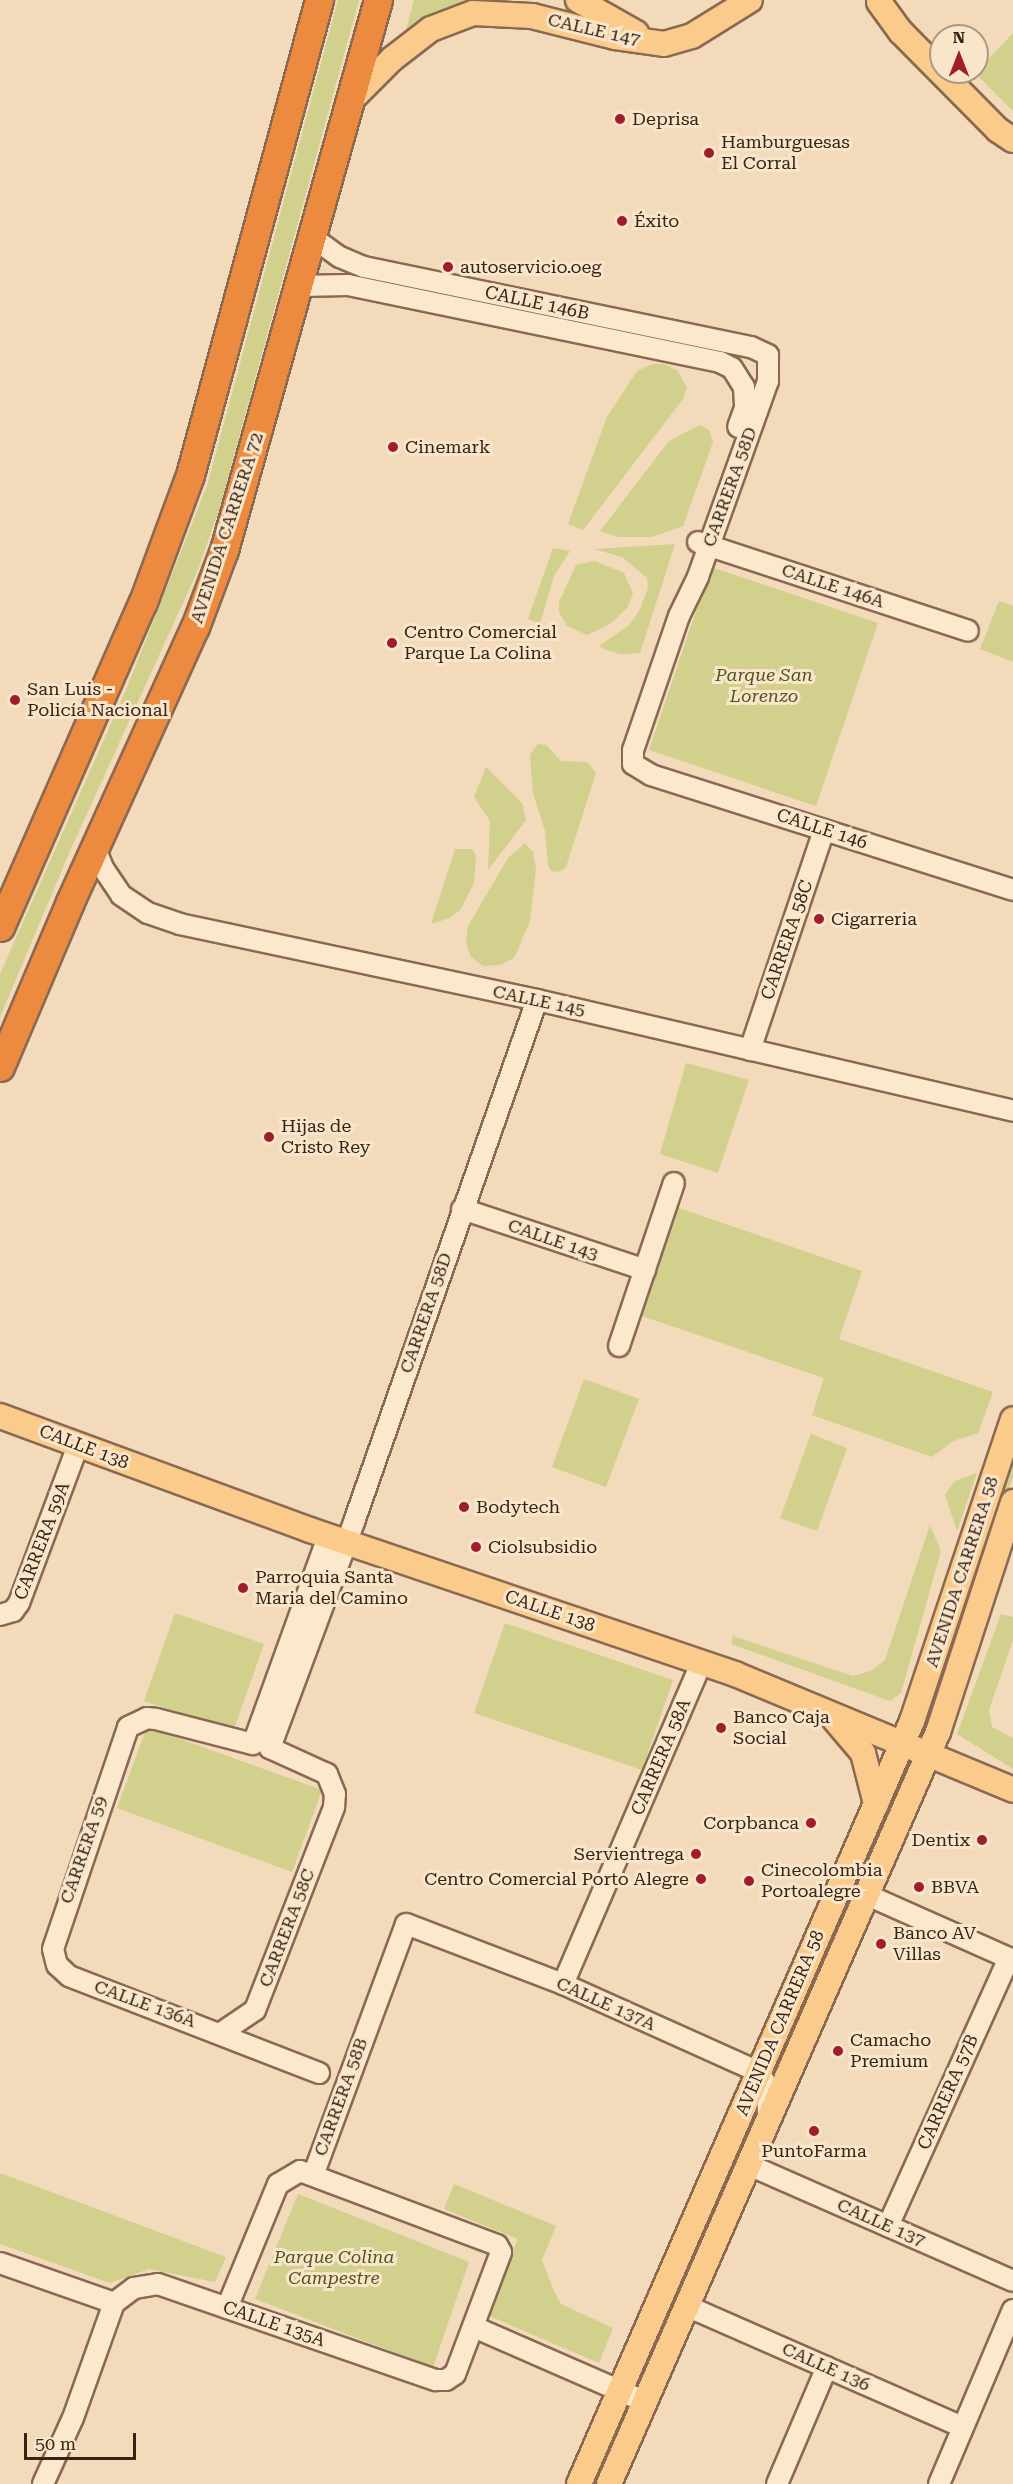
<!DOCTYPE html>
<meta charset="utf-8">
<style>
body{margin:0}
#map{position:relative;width:1013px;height:2484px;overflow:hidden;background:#f2daba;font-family:"Roboto Serif",serif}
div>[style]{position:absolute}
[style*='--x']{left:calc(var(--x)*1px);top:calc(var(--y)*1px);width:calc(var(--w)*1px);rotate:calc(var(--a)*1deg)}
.green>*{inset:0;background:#d1d08d}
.roads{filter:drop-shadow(2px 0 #8a6953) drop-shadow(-2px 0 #8a6953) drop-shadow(0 2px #8a6953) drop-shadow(0 -2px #8a6953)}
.minor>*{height:20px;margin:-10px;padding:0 10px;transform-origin:10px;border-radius:10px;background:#fce9cd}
.major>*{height:24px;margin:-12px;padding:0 12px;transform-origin:12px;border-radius:12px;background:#fbcb8c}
.highway>*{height:27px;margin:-13.5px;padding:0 13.5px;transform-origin:13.5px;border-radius:13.5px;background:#ec8b3f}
.dots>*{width:16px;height:16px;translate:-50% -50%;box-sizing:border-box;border:3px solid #f9e6ca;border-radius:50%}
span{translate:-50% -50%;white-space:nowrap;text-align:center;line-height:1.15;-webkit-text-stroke:6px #f9e6ca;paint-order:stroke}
.street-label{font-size:18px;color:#372419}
.poi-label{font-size:18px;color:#372419}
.left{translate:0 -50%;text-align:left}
.right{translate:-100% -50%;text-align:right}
.park-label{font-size:18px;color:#4e561e;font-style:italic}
.north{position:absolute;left:929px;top:24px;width:60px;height:60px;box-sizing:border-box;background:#f9e6ca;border:2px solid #ab9883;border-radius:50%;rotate:0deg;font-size:16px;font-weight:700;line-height:24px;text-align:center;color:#372419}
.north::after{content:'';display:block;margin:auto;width:21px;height:27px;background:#9f1d2d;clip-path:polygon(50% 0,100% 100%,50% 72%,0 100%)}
.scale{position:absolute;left:24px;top:2433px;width:112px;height:27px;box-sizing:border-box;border:3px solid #372419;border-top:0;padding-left:8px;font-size:18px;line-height:21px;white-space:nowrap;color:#372419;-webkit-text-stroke:4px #f9e6ca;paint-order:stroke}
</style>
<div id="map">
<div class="green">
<div style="clip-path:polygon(338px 0,359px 0,219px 510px,197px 572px,70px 851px,0 1017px,0 974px,126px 690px,207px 486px)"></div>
<div style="clip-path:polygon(414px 0,490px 0,472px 2px,403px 41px)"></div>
<div style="clip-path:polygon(1013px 33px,1013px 111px,975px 73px)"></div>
<div style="clip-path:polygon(653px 364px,664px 364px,678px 371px,687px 388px,683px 399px,583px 530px,568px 524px,607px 417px,637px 371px)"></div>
<div style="clip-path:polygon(700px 425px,709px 430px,713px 442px,683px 526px,652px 537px,618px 537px,600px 531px,669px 441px)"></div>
<div style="clip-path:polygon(675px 544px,640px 653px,620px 654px,604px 649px,599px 646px,629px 625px,639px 611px,648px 588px,647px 578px,622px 557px,594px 549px)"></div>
<div style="clip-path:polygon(553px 548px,570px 551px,554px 576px,540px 624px,528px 619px)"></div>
<div style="clip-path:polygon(595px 561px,624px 573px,633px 594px,627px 608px,610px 624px,587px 635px,567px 626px,559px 612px,559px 602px,576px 565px)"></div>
<div style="clip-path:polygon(711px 567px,878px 623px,816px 806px,649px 750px)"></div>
<div style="clip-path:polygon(999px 601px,1013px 606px,1013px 662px,980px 649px)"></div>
<div style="clip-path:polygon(538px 744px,546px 745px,561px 761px,587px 762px,596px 773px,566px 867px,559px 872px,551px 871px,548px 865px,545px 831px,533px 793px,530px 755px)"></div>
<div style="clip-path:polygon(486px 767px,522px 803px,526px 820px,488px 870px,490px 821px,474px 797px)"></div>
<div style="clip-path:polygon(525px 843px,533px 852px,536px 869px,530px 921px,514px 958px,500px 965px,483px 966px,471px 957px,466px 943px,468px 926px,508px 858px)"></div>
<div style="clip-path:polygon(455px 849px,472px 849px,476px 856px,474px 883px,461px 909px,450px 918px,431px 924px)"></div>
<div style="clip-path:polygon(686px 1063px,749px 1080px,718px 1173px,660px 1154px)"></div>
<div style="clip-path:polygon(676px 1207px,862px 1271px,839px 1339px,993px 1392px,978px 1433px,953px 1441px,932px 1457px,812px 1415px,824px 1378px,639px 1315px)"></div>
<div style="clip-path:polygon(584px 1379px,639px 1399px,606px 1487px,552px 1467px)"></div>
<div style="clip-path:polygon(811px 1434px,847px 1448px,817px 1531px,780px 1518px)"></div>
<div style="clip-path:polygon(1013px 1444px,1013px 1477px,955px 1652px,968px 1576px)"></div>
<div style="clip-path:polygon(977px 1473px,957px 1531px,945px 1495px,955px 1481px)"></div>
<div style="clip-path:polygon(930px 1525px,941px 1551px,901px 1693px,890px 1701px,731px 1644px,733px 1636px,853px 1676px,871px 1671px,885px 1660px)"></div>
<div style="clip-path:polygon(175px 1613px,264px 1644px,233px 1732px,144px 1701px)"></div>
<div style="clip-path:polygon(1001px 1614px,1013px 1617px,1013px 1640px,989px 1710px,992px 1727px,1013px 1738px,1013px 1769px,957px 1734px)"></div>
<div style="clip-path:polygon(505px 1623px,673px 1680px,642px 1770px,474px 1713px)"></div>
<div style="clip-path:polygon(147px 1727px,322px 1790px,292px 1872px,117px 1808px)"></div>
<div style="clip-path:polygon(885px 1805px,837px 1940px,786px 2055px,776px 2051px)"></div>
<div style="clip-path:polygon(749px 2119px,719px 2196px,711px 2233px,647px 2375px,638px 2372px)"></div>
<div style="clip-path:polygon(0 2173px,226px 2257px,215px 2282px,149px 2269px,110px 2283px,0 2244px)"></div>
<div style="clip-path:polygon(454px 2184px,556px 2226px,542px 2260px,554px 2291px,561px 2304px,613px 2328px,599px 2363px,487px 2315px,518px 2239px,444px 2209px)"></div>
<div style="clip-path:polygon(298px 2194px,469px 2262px,433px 2367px,255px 2299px)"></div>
</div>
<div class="roads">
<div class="minor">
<div style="--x:312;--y:237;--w:34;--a:36"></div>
<div style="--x:340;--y:257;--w:26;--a:23"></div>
<div style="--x:364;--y:267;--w:395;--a:11.7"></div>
<div style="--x:751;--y:347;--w:19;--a:25"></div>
<div style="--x:768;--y:355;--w:26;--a:90"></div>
<div style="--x:768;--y:381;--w:208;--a:109.7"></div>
<div style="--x:698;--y:577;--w:43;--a:116"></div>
<div style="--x:679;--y:616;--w:142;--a:108.9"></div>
<div style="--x:633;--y:750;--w:14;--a:90"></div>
<div style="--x:633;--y:764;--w:21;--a:31"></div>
<div style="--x:651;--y:775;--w:380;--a:17.6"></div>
<div style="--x:299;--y:286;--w:49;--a:-1.2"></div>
<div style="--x:348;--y:285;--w:380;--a:11.7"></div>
<div style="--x:720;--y:362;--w:13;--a:27"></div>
<div style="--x:732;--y:368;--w:22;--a:58"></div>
<div style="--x:744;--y:387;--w:21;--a:87"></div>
<div style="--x:745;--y:408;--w:20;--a:110"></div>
<div style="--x:698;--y:542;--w:284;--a:18.2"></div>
<div style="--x:95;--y:848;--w:22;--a:68"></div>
<div style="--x:103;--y:868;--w:32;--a:56"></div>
<div style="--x:121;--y:895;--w:32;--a:34"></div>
<div style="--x:148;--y:913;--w:34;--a:19"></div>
<div style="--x:180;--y:924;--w:365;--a:12"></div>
<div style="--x:537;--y:1000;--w:489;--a:13.1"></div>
<div style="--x:750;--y:1050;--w:232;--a:-71.4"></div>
<div style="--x:462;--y:1209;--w:193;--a:18.4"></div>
<div style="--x:619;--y:1346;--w:172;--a:-71.4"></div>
<div style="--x:0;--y:1615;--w:14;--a:-17"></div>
<div style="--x:13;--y:1611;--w:10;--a:-53"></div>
<div style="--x:19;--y:1603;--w:157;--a:-69.5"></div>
<div style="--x:867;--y:1895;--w:160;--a:24"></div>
<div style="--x:563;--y:1984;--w:351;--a:-66.7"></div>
<div style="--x:221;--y:2033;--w:41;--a:-34.1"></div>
<div style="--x:255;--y:2010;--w:218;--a:-68.7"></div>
<div style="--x:334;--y:1807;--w:13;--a:-86"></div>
<div style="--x:335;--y:1794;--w:22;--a:-112"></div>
<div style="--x:327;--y:1774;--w:63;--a:-155.5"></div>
<div style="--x:270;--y:1748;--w:244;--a:-69.6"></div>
<div style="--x:355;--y:1519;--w:550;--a:-70.68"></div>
<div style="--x:319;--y:2073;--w:268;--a:-158.8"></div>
<div style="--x:69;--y:1976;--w:16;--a:-137"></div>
<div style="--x:57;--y:1965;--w:16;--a:-104"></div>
<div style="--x:53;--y:1949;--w:234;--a:-71.3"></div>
<div style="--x:128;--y:1727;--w:21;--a:-25"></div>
<div style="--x:147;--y:1718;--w:9;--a:6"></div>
<div style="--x:156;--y:1719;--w:100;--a:14.5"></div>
<div style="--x:253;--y:1744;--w:220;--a:-70.1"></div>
<div style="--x:749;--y:2165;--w:288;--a:23.7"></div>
<div style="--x:314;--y:2173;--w:265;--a:-69.7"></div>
<div style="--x:406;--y:1924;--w:168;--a:20.9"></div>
<div style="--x:563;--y:1984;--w:215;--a:24.2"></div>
<div style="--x:759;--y:2072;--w:16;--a:60"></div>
<div style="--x:767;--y:2086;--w:29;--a:88"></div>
<div style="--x:888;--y:2226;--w:294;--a:-65.7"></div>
<div style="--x:0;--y:2263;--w:121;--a:19.3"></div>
<div style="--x:114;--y:2303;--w:25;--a:-37"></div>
<div style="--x:134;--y:2288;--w:24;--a:-9"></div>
<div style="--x:158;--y:2284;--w:294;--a:19.1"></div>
<div style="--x:436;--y:2380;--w:10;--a:0"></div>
<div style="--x:446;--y:2380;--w:11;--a:-34"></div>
<div style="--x:455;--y:2374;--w:130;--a:-69.3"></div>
<div style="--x:501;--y:2252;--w:8;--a:-120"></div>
<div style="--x:497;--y:2245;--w:210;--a:-159.4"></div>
<div style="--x:300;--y:2171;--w:26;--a:149"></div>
<div style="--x:278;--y:2184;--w:134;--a:112.4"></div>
<div style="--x:689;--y:2307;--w:299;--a:23.7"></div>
<div style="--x:474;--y:2327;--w:188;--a:23.6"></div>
<div style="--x:43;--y:2484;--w:72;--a:-65.6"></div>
<div style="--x:73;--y:2418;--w:122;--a:-70.4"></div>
<div style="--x:777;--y:2484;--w:127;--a:-66.9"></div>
<div style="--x:939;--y:2484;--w:189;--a:-67"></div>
</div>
<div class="major">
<div style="--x:578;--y:0;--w:67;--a:29.6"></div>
<div style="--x:879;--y:2;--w:37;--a:54"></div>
<div style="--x:901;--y:32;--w:138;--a:45.3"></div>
<div style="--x:998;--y:130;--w:18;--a:34"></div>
<div style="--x:349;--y:102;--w:61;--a:-45"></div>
<div style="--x:392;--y:59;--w:49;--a:-37.6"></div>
<div style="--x:431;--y:29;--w:45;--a:-20.9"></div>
<div style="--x:473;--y:13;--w:59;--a:2.9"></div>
<div style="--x:532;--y:16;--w:86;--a:14.2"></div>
<div style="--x:615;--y:37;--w:49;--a:8.1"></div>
<div style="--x:664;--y:44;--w:29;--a:-16"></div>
<div style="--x:692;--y:36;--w:68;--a:-31.8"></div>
<div style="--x:0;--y:1416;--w:330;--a:20.2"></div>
<div style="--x:310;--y:1530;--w:449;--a:18.7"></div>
<div style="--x:735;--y:1674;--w:301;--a:22.6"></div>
<div style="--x:835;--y:1720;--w:43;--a:49.7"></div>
<div style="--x:863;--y:1753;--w:53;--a:75.7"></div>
<div style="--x:579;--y:2484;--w:833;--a:-66.42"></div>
<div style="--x:912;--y:1721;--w:318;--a:-71.5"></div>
<div style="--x:609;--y:2484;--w:821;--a:-66.37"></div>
<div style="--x:938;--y:1732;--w:242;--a:-71.9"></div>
</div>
<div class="highway">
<div style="--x:0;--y:927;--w:355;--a:-66.3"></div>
<div style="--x:143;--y:602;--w:135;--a:-69.7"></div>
<div style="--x:190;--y:475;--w:492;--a:-74.8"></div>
<div style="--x:0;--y:1067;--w:179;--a:-67"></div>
<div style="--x:70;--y:902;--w:302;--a:-65.6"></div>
<div style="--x:195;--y:627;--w:82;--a:-69.4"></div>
<div style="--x:224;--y:550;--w:571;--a:-74.36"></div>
</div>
</div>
<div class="dots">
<div style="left:620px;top:119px;background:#9f1d2d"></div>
<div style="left:709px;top:153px;background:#9f1d2d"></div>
<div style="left:622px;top:221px;background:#9f1d2d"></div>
<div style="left:448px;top:267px;background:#9f1d2d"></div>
<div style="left:393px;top:447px;background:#9f1d2d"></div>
<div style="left:392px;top:643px;background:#9f1d2d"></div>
<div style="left:15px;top:700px;background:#9f1d2d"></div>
<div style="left:819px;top:919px;background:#9f1d2d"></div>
<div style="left:269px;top:1137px;background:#9f1d2d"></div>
<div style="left:464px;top:1507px;background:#9f1d2d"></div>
<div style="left:476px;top:1547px;background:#9f1d2d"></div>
<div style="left:243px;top:1588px;background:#9f1d2d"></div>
<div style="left:721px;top:1728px;background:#9f1d2d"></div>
<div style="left:811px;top:1823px;background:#9f1d2d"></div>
<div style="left:982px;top:1840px;background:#9f1d2d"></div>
<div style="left:696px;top:1854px;background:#9f1d2d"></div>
<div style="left:701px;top:1879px;background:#9f1d2d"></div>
<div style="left:749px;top:1881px;background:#9f1d2d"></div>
<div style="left:919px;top:1887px;background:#9f1d2d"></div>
<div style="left:881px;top:1944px;background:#9f1d2d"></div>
<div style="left:838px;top:2051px;background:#9f1d2d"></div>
<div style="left:814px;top:2131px;background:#9f1d2d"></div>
</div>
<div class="street-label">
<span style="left:594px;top:30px;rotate:13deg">CALLE 147</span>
<span style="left:537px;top:303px;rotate:12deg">CALLE 146B</span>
<span style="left:730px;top:487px;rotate:-70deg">CARRERA 58D</span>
<span style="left:227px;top:528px;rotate:-72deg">AVENIDA CARRERA 72</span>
<span style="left:833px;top:586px;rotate:18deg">CALLE 146A</span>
<span style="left:822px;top:829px;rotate:18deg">CALLE 146</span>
<span style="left:787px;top:940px;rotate:-71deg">CARRERA 58C</span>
<span style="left:539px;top:1001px;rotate:12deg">CALLE 145</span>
<span style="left:553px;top:1240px;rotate:19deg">CALLE 143</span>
<span style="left:426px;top:1313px;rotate:-71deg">CARRERA 58D</span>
<span style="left:84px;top:1447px;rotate:21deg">CALLE 138</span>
<span style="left:42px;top:1541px;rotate:-69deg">CARRERA 59A</span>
<span style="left:962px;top:1572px;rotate:-72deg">AVENIDA CARRERA 58</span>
<span style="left:550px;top:1611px;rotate:19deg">CALLE 138</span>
<span style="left:661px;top:1757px;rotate:-67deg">CARRERA 58A</span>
<span style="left:84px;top:1850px;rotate:-71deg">CARRERA 59</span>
<span style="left:287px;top:1928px;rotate:-69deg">CARRERA 58C</span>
<span style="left:145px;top:2004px;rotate:20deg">CALLE 136A</span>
<span style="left:606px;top:2004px;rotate:24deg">CALLE 137A</span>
<span style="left:780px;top:2023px;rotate:-67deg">AVENIDA CARRERA 58</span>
<span style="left:948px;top:2092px;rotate:-66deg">CARRERA 57B</span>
<span style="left:341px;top:2097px;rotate:-70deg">CARRERA 58B</span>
<span style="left:881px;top:2223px;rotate:24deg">CALLE 137</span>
<span style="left:274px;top:2324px;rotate:19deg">CALLE 135A</span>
<span style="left:826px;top:2367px;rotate:24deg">CALLE 136</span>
</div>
<div class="poi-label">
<span class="left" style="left:632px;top:119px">Deprisa</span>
<span class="left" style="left:721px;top:153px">Hamburguesas<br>El Corral</span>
<span class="left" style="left:634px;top:221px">Éxito</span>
<span class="left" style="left:460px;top:267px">autoservicio.oeg</span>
<span class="left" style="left:405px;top:447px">Cinemark</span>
<span class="left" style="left:404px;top:643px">Centro Comercial<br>Parque La Colina</span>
<span class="left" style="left:27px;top:700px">San Luis -<br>Policía Nacional</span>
<span class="left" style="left:831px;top:919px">Cigarreria</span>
<span class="left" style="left:281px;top:1137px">Hijas de<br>Cristo Rey</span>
<span class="left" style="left:476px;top:1507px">Bodytech</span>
<span class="left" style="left:488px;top:1547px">Ciolsubsidio</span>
<span class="left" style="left:255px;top:1588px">Parroquia Santa<br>Maria del Camino</span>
<span class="left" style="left:733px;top:1728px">Banco Caja<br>Social</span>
<span class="right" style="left:799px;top:1823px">Corpbanca</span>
<span class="right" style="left:970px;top:1840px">Dentix</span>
<span class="right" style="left:684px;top:1854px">Servientrega</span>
<span class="left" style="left:761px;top:1881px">Cinecolombia<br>Portoalegre</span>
<span class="right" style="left:689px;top:1879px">Centro Comercial Porto Alegre</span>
<span class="left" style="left:931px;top:1887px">BBVA</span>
<span class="left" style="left:893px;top:1944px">Banco AV<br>Villas</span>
<span class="left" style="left:850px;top:2051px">Camacho<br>Premium</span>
<span style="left:814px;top:2151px">PuntoFarma</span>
</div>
<div class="park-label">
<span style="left:764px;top:686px">Parque San<br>Lorenzo</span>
<span style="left:334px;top:2268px">Parque Colina<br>Campestre</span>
</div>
<div class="north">N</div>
<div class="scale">50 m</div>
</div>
